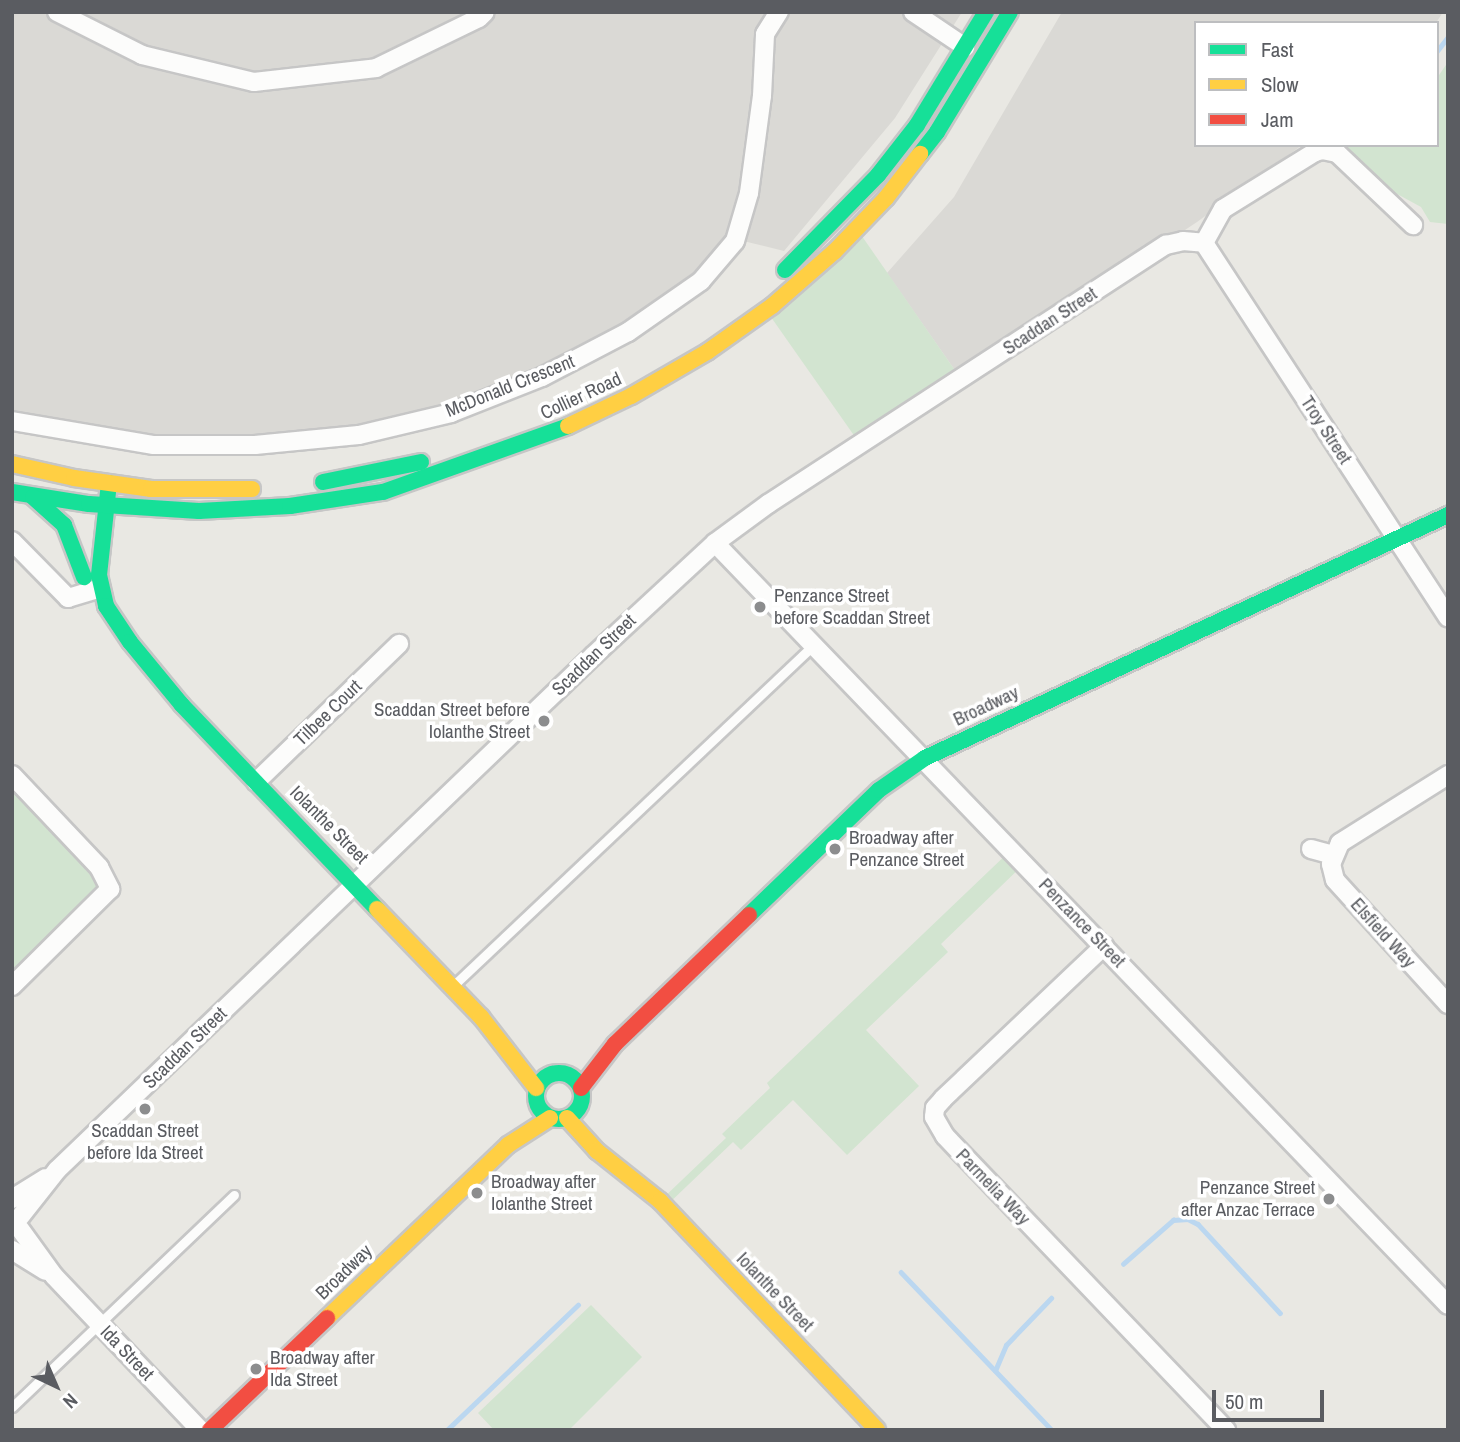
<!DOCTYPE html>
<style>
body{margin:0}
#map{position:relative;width:1460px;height:1442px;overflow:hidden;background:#e9e8e3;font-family:"Archivo Narrow",sans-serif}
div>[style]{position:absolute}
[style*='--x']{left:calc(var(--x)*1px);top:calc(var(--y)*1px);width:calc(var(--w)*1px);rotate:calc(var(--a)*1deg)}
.industrial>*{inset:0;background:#dad9d5}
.green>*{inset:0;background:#d2e4d0}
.stream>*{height:4.5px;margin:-2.25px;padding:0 2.25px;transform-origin:2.25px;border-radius:2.25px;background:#bbd7f0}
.roads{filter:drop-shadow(2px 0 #c6c6c6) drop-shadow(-2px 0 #c6c6c6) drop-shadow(0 2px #c6c6c6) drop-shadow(0 -2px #c6c6c6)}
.lane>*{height:9px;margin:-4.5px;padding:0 4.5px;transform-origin:4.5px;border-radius:4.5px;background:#fcfcfb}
.street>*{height:18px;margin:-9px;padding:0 9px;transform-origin:9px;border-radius:9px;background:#fcfcfb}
.fast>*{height:16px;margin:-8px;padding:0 8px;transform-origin:8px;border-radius:8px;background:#16e098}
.fast>.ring{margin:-8px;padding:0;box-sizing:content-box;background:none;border:16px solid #16e098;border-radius:50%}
.slow>*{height:16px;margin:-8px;padding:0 8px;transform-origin:8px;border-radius:8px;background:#ffcf43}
.jam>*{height:16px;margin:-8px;padding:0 8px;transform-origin:8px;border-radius:8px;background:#f24e42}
.dots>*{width:19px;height:19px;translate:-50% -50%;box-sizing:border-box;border:4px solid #fff;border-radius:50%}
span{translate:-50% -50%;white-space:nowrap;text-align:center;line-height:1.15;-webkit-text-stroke:7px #fff;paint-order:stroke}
.street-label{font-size:19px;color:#5a5c61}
.poi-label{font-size:19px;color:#5a5c61}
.left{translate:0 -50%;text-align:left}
.right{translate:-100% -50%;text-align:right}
.frame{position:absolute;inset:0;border:14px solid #5a5c61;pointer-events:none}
.legend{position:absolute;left:1194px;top:21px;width:245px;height:126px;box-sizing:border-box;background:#fff;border:2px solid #bdbec0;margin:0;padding:9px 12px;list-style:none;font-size:21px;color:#5a5c61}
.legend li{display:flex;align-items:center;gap:14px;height:35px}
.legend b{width:35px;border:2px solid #bdbec0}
.north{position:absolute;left:21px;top:1351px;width:70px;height:70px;-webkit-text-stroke:5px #fff;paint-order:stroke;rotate:136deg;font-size:19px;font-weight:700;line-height:28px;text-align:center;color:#5a5c61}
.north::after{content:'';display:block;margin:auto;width:24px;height:32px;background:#5a5c61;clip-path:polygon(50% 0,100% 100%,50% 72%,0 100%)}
.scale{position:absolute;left:1212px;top:1390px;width:112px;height:32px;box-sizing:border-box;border:4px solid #5a5c61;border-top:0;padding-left:9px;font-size:21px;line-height:24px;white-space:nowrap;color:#5a5c61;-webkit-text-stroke:5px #fff;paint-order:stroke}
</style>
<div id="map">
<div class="industrial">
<div style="clip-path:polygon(12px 12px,962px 12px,895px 118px,784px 251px,739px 240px,629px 333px,450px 414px,230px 445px,12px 421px)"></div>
<div style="clip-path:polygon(1062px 12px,1443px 12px,1436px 23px,1196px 23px,1196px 145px,1302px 145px,1197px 222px,961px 379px,887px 273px,954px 197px)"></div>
</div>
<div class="green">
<div style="clip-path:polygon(1448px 62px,1448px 224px,1430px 222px,1421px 207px,1388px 189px,1343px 150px,1347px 145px,1437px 145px,1437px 78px)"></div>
<div style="clip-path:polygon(857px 229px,961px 379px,860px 444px,766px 310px)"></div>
<div style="clip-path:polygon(12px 775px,110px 889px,12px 986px)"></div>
<div style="clip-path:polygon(1012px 849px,1025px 863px,941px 944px,948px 952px,866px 1030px,919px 1086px,847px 1155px,793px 1100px,741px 1150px,733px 1142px,665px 1207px,660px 1201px,726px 1138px,722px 1134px,770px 1088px,767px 1083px)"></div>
<div style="clip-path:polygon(591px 1305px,642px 1357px,569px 1430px,494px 1430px,478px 1413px)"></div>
</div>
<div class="stream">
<div style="--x:1437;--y:51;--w:18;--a:-52"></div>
<div style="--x:1123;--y:1264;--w:67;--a:-41.3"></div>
<div style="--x:1173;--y:1220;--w:15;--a:-4"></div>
<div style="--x:1188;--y:1219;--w:11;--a:27"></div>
<div style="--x:1198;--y:1224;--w:121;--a:47.3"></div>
<div style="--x:901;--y:1272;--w:219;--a:46.3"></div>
<div style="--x:995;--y:1371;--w:28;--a:-67"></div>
<div style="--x:1006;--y:1345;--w:65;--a:-46.2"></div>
<div style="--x:447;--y:1430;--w:181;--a:-43.7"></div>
</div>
<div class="roads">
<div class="lane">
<div style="--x:455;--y:984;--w:492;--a:-43.4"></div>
<div style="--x:12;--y:1407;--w:307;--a:-43.7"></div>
</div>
<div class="street">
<div style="--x:57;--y:12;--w:95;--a:26.8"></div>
<div style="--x:142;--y:55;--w:115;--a:13.6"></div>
<div style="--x:254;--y:82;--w:123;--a:-6.5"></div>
<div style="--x:376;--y:68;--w:114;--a:-25.9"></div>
<div style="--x:479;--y:18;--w:8;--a:-45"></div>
<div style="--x:913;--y:12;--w:63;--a:33.9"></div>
<div style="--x:1204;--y:243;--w:447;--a:56.9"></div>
<div style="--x:1204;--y:243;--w:39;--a:-61"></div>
<div style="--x:1223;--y:209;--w:108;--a:-31.8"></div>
<div style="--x:1315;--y:152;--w:7;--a:-16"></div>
<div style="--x:1322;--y:150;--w:15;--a:11"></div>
<div style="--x:1337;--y:153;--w:105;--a:43.5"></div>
<div style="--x:12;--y:421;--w:144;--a:9.6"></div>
<div style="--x:154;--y:445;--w:101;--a:0"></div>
<div style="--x:255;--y:445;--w:104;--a:-5.5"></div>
<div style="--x:359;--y:435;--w:95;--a:-13.4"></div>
<div style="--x:451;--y:413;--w:98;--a:-21.6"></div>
<div style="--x:542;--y:377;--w:97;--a:-27.6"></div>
<div style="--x:628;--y:332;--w:89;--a:-34.9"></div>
<div style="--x:701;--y:281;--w:52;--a:-49.6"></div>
<div style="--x:735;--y:241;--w:50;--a:-73.7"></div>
<div style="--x:749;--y:193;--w:98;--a:-82.4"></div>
<div style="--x:762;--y:96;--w:62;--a:-87.2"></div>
<div style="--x:765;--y:34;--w:26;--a:-58"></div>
<div style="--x:12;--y:541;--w:80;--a:45.5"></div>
<div style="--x:68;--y:598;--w:34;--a:-17"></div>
<div style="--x:715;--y:543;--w:1057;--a:46.11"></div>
<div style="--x:12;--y:775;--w:127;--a:46.6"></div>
<div style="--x:99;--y:867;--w:25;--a:63"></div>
<div style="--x:110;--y:889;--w:138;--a:135.3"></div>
<div style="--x:1448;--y:775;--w:128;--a:147.8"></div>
<div style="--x:1340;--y:843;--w:23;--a:113"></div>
<div style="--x:1331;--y:864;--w:16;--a:76"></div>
<div style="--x:1335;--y:880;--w:168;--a:47.7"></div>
<div style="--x:256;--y:782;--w:199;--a:-44"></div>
<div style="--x:1311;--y:849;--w:24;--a:15"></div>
<div style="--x:1104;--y:946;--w:222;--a:136.5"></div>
<div style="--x:943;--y:1099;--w:12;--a:132"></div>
<div style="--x:935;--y:1108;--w:9;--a:96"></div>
<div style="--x:934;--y:1117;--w:22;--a:60"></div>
<div style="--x:945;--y:1136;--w:407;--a:46.3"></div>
<div style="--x:12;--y:1199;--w:39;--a:-32"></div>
<div style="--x:20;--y:1217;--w:60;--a:-51.8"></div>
<div style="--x:57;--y:1170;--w:744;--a:-43.8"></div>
<div style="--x:594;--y:655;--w:165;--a:-42.8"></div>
<div style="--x:715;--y:543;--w:66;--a:-36.3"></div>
<div style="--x:768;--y:504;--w:475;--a:-33.1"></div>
<div style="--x:1166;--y:245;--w:17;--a:-13"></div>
<div style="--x:1183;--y:241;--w:21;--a:5"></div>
<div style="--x:20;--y:1229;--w:58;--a:54.1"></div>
<div style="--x:54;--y:1276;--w:212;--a:46.5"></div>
<div style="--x:12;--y:1250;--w:39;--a:32"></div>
</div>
<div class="fast">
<div style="--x:920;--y:154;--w:28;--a:-52"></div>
<div style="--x:937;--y:132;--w:140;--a:-58.7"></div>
<div style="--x:785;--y:270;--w:133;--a:-45.6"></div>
<div style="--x:878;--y:175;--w:63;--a:-52"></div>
<div style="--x:917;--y:125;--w:132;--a:-58.6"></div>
<div style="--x:323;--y:482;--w:100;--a:-11.5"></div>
<div style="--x:109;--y:483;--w:93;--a:96.2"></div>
<div style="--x:99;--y:575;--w:32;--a:77"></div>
<div style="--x:106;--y:606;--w:43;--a:56.3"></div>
<div style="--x:130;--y:642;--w:82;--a:50.5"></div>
<div style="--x:182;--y:705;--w:282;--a:46.3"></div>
<div style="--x:12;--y:492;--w:78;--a:8.9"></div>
<div style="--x:89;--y:504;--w:110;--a:3.6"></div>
<div style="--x:199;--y:511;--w:91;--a:-3.1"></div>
<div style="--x:290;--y:506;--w:94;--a:-8.6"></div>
<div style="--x:383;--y:492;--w:196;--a:-19.6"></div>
<div style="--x:33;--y:497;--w:42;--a:42.1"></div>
<div style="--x:64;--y:525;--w:56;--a:69"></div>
<div style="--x:749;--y:915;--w:180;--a:-43.9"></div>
<div style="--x:879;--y:790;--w:56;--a:-34.8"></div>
<div style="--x:925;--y:758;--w:577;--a:-24.92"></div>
<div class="ring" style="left:536px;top:1073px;width:30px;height:30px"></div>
</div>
<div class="slow">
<div style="--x:568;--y:426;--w:70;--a:-25.5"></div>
<div style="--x:631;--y:396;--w:88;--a:-30.1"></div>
<div style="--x:707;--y:352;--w:80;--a:-35.3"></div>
<div style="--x:772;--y:306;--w:82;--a:-41.1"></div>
<div style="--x:834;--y:252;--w:75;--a:-46.1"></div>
<div style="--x:886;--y:198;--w:56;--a:-52.3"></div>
<div style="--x:12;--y:464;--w:64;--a:12.7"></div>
<div style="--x:74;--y:478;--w:78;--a:8.1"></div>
<div style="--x:151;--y:489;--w:101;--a:0"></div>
<div style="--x:377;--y:909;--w:150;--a:46.1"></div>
<div style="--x:481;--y:1017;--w:90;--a:52.2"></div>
<div style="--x:567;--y:1118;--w:45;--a:47.7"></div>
<div style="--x:597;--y:1151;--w:80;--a:38.4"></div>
<div style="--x:660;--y:1201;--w:315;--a:46.5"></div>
<div style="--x:327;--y:1318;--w:250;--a:-43.7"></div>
<div style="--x:508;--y:1145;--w:50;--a:-32.7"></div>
</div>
<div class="jam">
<div style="--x:581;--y:1088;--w:56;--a:-52.3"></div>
<div style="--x:615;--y:1044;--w:186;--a:-43.9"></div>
<div style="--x:210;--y:1430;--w:162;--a:-43.7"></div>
</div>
</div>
<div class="dots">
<div style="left:760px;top:607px;background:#8c8d8e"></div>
<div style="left:544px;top:721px;background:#8c8d8e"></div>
<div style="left:835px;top:849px;background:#8c8d8e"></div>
<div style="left:145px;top:1109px;background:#8c8d8e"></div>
<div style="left:477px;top:1193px;background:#8c8d8e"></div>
<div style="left:1329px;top:1199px;background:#8c8d8e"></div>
<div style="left:256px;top:1369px;background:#8c8d8e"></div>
</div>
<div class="street-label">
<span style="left:1050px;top:321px;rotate:-33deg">Scaddan Street</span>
<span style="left:510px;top:386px;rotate:-22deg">McDonald Crescent</span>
<span style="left:581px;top:396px;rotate:-25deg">Collier Road</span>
<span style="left:1326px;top:430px;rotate:57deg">Troy Street</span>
<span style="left:594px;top:655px;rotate:-44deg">Scaddan Street</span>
<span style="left:986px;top:706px;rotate:-25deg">Broadway</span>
<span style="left:328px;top:713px;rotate:-44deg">Tilbee Court</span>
<span style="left:329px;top:825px;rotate:45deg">Iolanthe Street</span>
<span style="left:1082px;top:923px;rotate:46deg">Penzance Street</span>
<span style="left:1383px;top:933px;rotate:48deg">Elsfield Way</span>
<span style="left:185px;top:1048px;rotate:-44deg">Scaddan Street</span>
<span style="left:993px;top:1187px;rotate:46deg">Parmelia Way</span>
<span style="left:344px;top:1272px;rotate:-44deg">Broadway</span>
<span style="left:775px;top:1292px;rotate:46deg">Iolanthe Street</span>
<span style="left:127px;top:1353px;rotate:46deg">Ida Street</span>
</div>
<div class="poi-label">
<span class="left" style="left:774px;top:607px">Penzance Street<br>before Scaddan Street</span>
<span class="right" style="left:530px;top:721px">Scaddan Street before<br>Iolanthe Street</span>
<span class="left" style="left:849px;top:849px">Broadway after<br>Penzance Street</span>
<span style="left:145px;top:1142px">Scaddan Street<br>before Ida Street</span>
<span class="left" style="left:491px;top:1193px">Broadway after<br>Iolanthe Street</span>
<span class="right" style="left:1315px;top:1199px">Penzance Street<br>after Anzac Terrace</span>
<span class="left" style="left:270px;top:1369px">Broadway after<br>Ida Street</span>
</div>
<div class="frame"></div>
<ul class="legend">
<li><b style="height:9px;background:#16e098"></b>Fast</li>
<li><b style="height:9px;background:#ffcf43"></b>Slow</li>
<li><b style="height:9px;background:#f24e42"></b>Jam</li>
</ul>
<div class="north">N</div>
<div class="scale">50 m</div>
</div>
